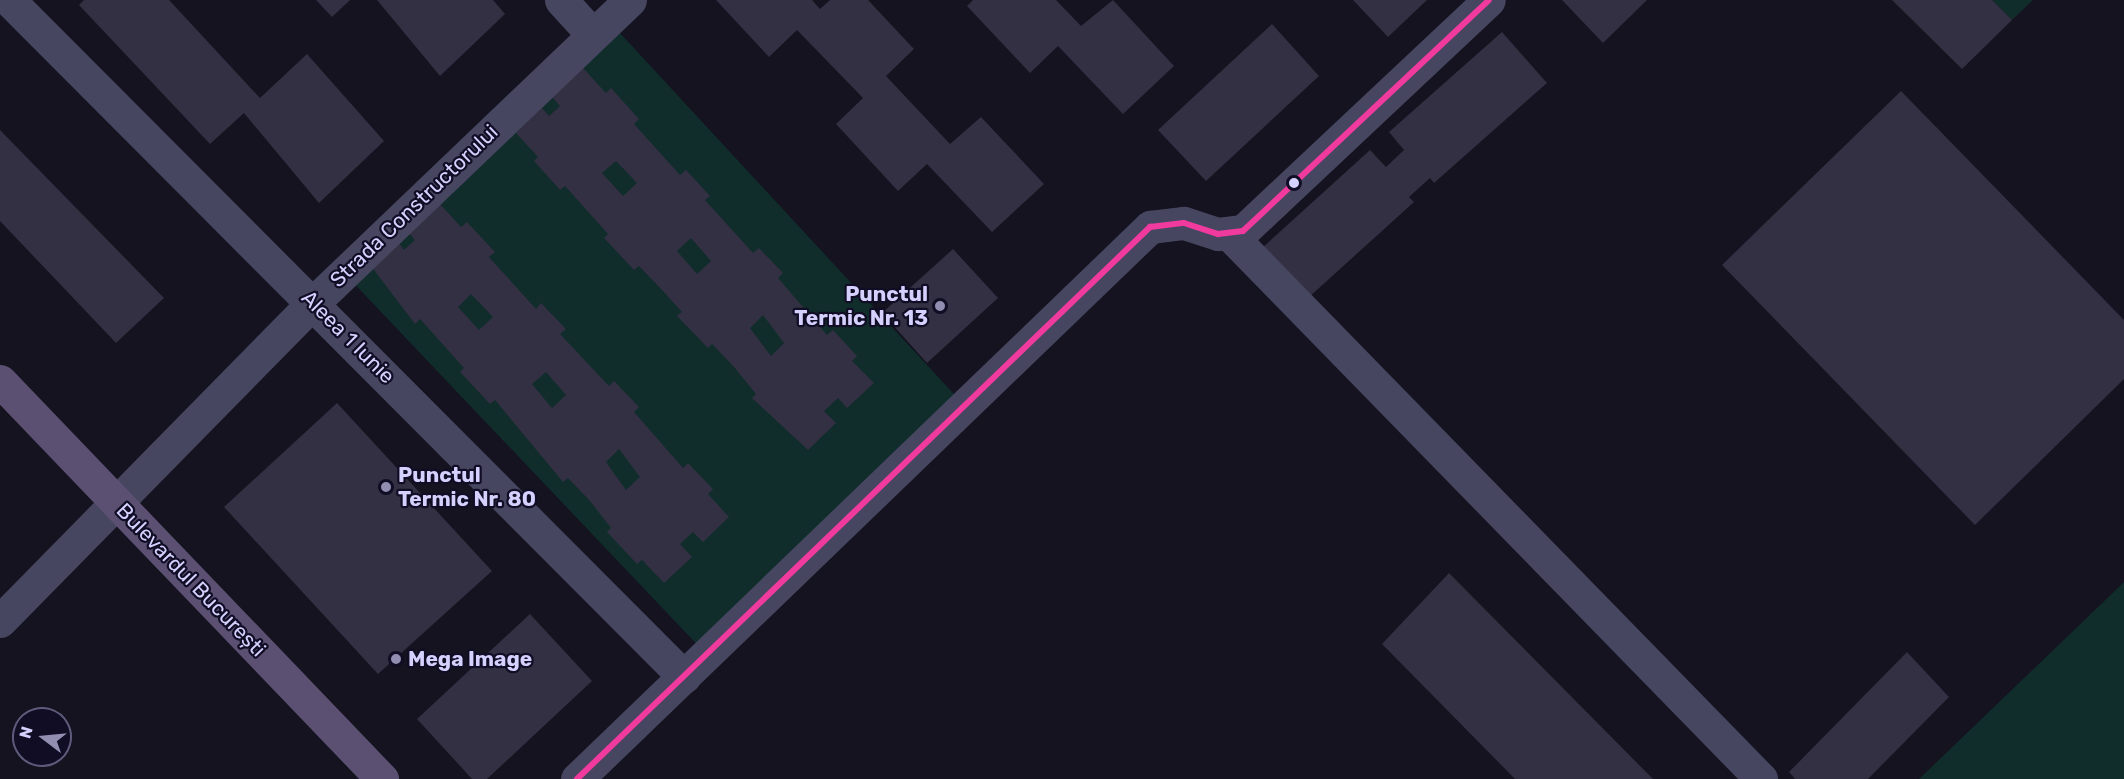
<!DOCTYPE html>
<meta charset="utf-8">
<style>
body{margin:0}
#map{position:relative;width:2124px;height:779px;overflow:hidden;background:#14131f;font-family:Rubik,sans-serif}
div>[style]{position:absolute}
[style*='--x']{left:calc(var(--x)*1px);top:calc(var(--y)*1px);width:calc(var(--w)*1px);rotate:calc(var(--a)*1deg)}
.green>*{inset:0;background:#102c2b}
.building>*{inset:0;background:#323042}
.minor>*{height:33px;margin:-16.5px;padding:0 16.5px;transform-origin:16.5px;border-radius:16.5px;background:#474661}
.major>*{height:33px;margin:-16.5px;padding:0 16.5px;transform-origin:16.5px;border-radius:16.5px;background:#5b5072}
.bus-1>*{height:6px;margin:-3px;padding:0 3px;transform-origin:3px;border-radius:3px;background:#f13a9d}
.dots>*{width:16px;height:16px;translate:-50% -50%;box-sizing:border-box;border:3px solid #100d25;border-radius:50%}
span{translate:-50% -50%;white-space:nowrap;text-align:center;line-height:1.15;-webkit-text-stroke:4.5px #100d25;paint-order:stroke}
.street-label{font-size:21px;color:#d5d1ff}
.poi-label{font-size:21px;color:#d5d1ff;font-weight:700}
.right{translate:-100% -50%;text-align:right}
.left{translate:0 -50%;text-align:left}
.north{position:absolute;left:12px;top:707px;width:60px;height:60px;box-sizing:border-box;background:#100d25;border:2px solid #5f5b7c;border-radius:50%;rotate:286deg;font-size:16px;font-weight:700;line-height:24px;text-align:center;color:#d5d1ff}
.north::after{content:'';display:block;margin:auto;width:21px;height:27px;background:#918eb1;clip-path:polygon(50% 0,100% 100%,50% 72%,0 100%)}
</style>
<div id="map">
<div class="green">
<div style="clip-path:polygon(1992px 0,2033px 0,2012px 20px)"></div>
<div style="clip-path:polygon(608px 20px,965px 406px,707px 655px,344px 273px)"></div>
<div style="clip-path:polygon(2124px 582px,2124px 779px,1919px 779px)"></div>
</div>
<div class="building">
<div style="clip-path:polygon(84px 0,169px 0,260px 98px,307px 54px,384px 141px,319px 203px,244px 113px,210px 144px,79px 5px)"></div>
<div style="clip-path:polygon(316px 0,350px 0,332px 17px)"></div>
<div style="clip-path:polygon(377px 0,493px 0,505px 14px,440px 76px)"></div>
<div style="clip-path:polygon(716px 0,812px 0,820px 9px,830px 0,868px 0,914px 49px,886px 76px,950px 144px,981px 117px,1044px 184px,992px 232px,927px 164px,898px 191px,836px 124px,863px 98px,797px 30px,769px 57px)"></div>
<div style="clip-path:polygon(973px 0,1056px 0,1081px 26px,1113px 0,1174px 66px,1123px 114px,1058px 46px,1030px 73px,967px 6px)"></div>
<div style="clip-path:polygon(1353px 0,1427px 0,1388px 37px)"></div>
<div style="clip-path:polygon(1562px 0,1647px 0,1603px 43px)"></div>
<div style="clip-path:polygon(1892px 0,1992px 0,2012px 20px,1962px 69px)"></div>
<div style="clip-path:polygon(1272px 24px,1319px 76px,1206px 181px,1158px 130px)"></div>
<div style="clip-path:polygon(1502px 32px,1547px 83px,1434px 183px,1430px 178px,1409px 197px,1414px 202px,1308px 298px,1262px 248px,1370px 150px,1386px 167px,1404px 150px,1389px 132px)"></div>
<div style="clip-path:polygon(evenodd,583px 68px,606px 93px,611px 88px,639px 119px,634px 124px,680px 175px,686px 170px,710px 196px,705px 200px,753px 253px,759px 248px,783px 273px,778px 278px,827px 335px,833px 330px,857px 356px,852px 361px,874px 383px,847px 408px,838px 398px,824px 411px,836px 423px,808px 450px,752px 398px,756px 394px,734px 367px,712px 344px,708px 348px,677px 316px,682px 312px,661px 289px,639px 266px,634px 270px,604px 238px,608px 234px,565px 186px,560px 190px,534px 161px,538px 157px,516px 133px,542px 108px,549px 116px,560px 106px,552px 97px,583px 68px,616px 161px,637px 183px,623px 196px,602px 173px,616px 161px,583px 68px,691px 238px,711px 261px,697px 274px,677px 251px,691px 238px,583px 68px,763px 315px,784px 343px,771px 356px,750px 328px,763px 315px)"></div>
<div style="clip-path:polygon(1901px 91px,2124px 320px,2124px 379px,1975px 525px,1722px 265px)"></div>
<div style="clip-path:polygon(0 130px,164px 298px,116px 343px,0 221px)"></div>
<div style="clip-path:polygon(evenodd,438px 202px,461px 227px,467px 222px,495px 252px,489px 257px,536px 309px,541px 303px,566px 329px,560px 334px,609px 386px,614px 381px,639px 407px,634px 412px,683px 468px,688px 463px,713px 489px,708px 494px,729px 517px,703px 542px,693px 532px,680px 544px,692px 557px,664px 583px,642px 560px,637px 564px,607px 532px,611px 528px,590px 501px,568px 478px,563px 482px,495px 400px,490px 404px,460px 372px,464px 368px,420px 319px,415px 324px,371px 266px,398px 242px,404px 250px,415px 240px,407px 231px,438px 202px,471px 294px,493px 317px,479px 330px,458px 307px,471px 294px,438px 202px,546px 372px,566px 395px,552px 408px,532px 384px,546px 372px,438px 202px,619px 449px,640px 477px,626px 490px,606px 462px,619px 449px)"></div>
<div style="clip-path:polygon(953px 249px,998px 298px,927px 363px,882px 313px)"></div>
<div style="clip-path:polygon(337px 403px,492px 571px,378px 674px,224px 507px)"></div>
<div style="clip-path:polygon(1449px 573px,1653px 779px,1515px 779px,1382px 644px)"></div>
<div style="clip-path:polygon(530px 614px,592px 681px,487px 779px,472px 779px,417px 719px)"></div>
<div style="clip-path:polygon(1907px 652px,1949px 697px,1868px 779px,1795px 779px,1789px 772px)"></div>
</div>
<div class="minor">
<div style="--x:9;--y:0;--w:956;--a:45.08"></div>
<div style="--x:561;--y:0;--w:47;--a:47.6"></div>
<div style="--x:1231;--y:236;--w:759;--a:45.69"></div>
<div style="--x:0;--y:621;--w:448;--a:-45.5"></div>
<div style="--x:314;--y:302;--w:437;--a:-43.7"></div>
<div style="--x:577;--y:779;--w:796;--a:-43.93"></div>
<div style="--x:1150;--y:227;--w:34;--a:-7"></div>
<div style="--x:1184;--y:223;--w:36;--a:18"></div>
<div style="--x:1218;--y:234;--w:25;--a:-7"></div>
<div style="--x:1243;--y:231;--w:337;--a:-43.2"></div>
</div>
<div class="major">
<div style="--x:0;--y:381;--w:552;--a:46.18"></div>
</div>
<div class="bus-1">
<div style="--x:577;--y:779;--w:796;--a:-43.93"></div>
<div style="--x:1150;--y:227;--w:34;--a:-7"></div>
<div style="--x:1184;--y:223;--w:36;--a:18"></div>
<div style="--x:1218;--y:234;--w:25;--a:-7"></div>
<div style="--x:1243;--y:231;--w:337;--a:-43.2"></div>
</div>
<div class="dots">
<div style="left:1294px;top:183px;background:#d5d1ff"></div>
<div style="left:940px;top:306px;background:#918eb1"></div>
<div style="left:386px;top:487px;background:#918eb1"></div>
<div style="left:396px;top:659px;background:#918eb1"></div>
</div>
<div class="street-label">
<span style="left:414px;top:206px;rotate:-44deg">Strada Constructorului</span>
<span style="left:348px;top:337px;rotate:45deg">Aleea 1 Iunie</span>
<span style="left:191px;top:580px;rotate:46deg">Bulevardul București</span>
</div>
<div class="poi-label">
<span class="right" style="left:928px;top:306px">Punctul<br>Termic Nr. 13</span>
<span class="left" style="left:398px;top:487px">Punctul<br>Termic Nr. 80</span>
<span class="left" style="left:408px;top:659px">Mega Image</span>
</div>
<div class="north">N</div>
</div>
